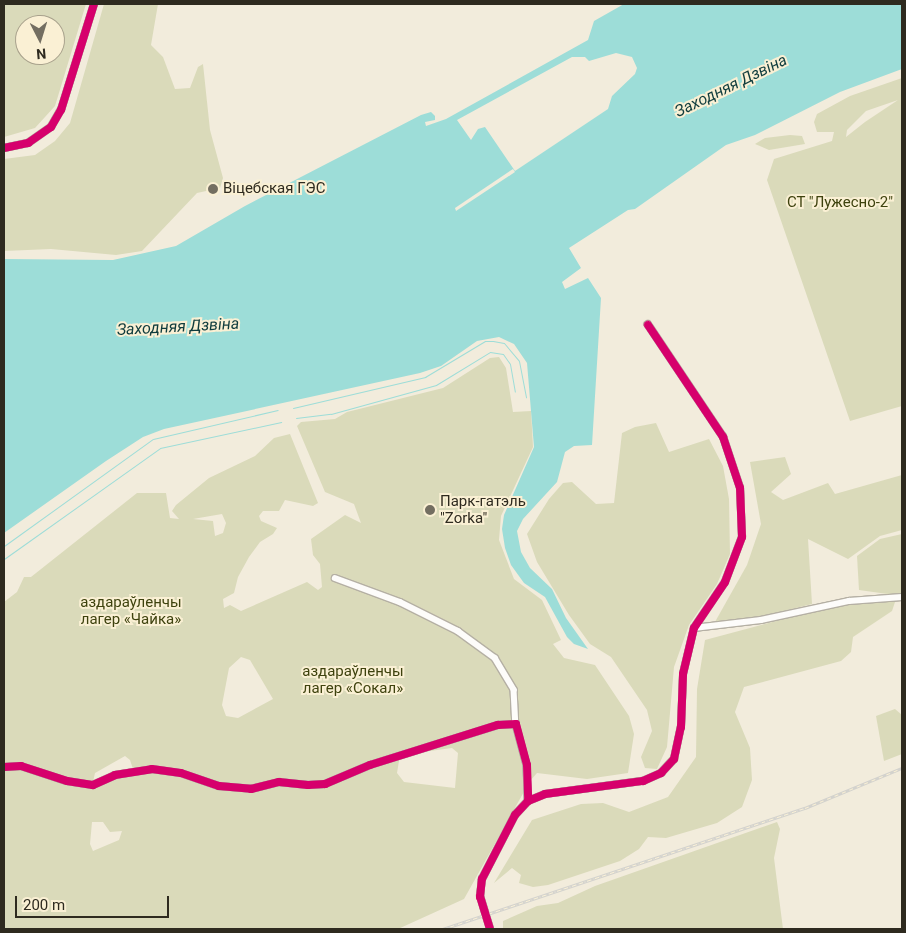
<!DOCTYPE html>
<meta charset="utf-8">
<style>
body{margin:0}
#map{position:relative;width:906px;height:933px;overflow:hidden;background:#f2ecdc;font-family:Roboto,sans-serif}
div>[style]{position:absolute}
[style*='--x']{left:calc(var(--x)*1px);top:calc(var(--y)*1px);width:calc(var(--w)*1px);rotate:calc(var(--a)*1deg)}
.green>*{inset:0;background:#dadaba}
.water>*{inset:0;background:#9dddd8}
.pier>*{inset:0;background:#f2ecdc}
.stream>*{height:1px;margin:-0.5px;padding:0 0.5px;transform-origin:0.5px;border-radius:0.5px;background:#9dddd8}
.roads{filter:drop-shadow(1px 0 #b5b0a4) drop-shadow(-1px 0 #b5b0a4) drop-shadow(0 1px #b5b0a4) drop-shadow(0 -1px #b5b0a4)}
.street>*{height:5.5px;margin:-2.75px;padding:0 2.75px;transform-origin:2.75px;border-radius:2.75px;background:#fdfcfa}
.rail>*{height:3px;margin-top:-1.5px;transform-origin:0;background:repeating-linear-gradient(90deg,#faf0d4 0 4px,#d3d2cd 0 8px);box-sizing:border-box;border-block:1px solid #d3d2cd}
.cycleway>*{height:8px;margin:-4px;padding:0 4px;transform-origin:4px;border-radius:4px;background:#d6006c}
.dots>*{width:14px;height:14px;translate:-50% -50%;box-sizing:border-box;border:2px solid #faf0d4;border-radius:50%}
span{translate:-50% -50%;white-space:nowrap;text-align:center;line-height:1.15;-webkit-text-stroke:4px #faf0d4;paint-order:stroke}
.poi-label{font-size:15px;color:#2e2a1f}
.left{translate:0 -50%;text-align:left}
.park-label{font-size:15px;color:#3e420e}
.water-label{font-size:16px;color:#0f3c3d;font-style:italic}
.frame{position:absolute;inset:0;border:5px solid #2e2a1f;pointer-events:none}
.north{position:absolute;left:15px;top:15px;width:50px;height:50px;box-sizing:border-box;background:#faf0d4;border:1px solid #a8a18c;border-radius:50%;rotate:175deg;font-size:14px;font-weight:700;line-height:20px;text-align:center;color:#2e2a1f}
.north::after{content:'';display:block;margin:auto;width:18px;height:22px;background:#736e61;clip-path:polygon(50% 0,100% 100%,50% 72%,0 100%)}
.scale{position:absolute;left:15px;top:896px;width:154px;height:22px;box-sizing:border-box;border:2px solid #2e2a1f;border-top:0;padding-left:6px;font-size:15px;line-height:18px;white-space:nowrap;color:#2e2a1f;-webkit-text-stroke:4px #faf0d4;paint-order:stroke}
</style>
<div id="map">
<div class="green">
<div style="clip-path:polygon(evenodd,4px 4px,86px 4px,55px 106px,35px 128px,4px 137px,4px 4px,25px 25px,55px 25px,55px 55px,25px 55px,25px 25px)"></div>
<div style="clip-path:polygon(104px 4px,158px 4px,151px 45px,163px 57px,175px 89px,190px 88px,198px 67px,203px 64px,210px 130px,223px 178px,220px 188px,197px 193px,142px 251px,116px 255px,51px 249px,4px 251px,4px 159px,35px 155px,55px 141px,70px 123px)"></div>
<div style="clip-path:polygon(evenodd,902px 78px,902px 406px,850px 421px,767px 180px,774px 159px,832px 141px,834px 132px,817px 132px,814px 122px,817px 114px,850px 96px,902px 78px,898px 100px,865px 122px,846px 137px,847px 130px,866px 111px,898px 100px)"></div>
<div style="clip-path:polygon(790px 135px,802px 136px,805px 144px,769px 150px,755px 144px,765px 138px)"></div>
<div style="clip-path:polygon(evenodd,499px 357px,506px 368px,513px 412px,531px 411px,533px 447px,501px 516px,499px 540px,514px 579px,542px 600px,561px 640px,553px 644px,564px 658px,595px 665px,629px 716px,634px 734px,628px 773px,587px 779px,537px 773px,530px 781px,464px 899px,398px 929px,4px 929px,4px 602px,17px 592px,24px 577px,31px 577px,137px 493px,166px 493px,170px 518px,179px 519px,172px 511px,176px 505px,209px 478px,255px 456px,274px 438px,290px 434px,318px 503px,313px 506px,285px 500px,279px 511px,263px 511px,259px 516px,261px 521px,277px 528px,273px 534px,260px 542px,249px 557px,238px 577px,234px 593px,223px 599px,224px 608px,230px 605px,241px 611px,307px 582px,318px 590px,322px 587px,320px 564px,313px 555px,311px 539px,345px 515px,361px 523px,354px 504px,325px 492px,297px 426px,301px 422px,335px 419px,347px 412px,443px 388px,490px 358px,499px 357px,222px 514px,226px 523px,223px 533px,215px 536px,213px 521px,193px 519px,222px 514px,499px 357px,241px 657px,250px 660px,273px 699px,238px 718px,226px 716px,222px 705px,229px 668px,241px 657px,499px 357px,452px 748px,458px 753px,455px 788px,404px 782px,397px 773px,400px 755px,452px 748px,499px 357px,125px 756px,130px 760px,135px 775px,132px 777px,126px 772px,93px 782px,95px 773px,125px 756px,499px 357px,92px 822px,103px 822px,110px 832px,122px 831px,119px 840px,93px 851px,90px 844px,92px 822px)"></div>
<div style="clip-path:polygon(656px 423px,669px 452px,709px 439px,723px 466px,729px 499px,730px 554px,717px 584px,689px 625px,674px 667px,667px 747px,657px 769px,645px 768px,641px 757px,652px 731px,647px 710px,611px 657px,590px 644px,569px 615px,537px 562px,527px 534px,549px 499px,563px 483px,572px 482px,596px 504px,614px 503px,622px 433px,635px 427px)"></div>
<div style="clip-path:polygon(785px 457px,791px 474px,771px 492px,783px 500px,828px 483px,835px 494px,902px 475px,902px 530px,880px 536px,848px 559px,808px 539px,812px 604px,711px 629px,747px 565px,761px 524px,750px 462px)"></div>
<div style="clip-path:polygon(902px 534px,902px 596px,859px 590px,857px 556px,880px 539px)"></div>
<div style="clip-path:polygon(896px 599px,892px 611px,853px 637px,851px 652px,841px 661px,744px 687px,735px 712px,750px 748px,752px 780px,742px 807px,717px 823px,666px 838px,648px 837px,639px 849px,620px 861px,548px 885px,533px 887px,519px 883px,521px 875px,512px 868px,494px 883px,532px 820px,581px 804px,603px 803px,629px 812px,668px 797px,696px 757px,697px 689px,705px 640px,825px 608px)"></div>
<div style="clip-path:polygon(895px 709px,902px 715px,902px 754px,884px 761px,876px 716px)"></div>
<div style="clip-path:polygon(777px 822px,780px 829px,774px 858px,783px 929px,503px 929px,503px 921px,537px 906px,558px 903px,595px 886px)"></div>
</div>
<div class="water">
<div style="clip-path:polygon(evenodd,624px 4px,902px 4px,902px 69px,840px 92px,755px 135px,726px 145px,635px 209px,628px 210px,569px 248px,581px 268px,562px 282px,565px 289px,588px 278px,601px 298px,592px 445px,574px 446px,565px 452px,557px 482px,523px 519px,517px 531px,521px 552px,530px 568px,552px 589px,566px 618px,588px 649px,574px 644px,567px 637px,545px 597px,524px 583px,511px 565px,505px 548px,502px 529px,504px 515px,534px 447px,527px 363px,514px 344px,499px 337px,477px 341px,441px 366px,420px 373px,164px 429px,143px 437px,106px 461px,4px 533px,4px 259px,113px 260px,176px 246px,245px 206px,421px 115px,431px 112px,435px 116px,435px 120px,425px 122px,426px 126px,446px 119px,588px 40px,594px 21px,624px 4px,616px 53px,632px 57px,637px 68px,635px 74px,612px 96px,608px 109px,515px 171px,485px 127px,478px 129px,471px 140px,457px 120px,572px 57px,585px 57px,589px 61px,616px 53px)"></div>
</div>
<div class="pier">
<div style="clip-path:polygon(513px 169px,515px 172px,456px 211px,455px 208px)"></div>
</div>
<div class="stream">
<div style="--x:293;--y:408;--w:136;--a:-13.2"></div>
<div style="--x:425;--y:377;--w:70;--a:-31"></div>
<div style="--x:485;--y:341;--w:8;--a:0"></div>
<div style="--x:493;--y:341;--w:11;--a:10"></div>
<div style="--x:504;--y:343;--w:23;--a:50"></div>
<div style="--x:519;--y:361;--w:37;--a:79"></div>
<div style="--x:296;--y:418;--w:35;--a:-7"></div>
<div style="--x:331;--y:414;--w:109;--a:-15.4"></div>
<div style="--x:436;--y:385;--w:63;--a:-31.4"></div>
<div style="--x:490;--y:352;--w:13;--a:9"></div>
<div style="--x:503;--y:354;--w:12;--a:55"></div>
<div style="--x:510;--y:364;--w:28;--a:80"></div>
<div style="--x:4;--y:546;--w:183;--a:-35.7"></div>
<div style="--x:153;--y:439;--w:128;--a:-13.1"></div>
<div style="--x:4;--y:559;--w:191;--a:-35.4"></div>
<div style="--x:160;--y:448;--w:124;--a:-12.1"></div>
</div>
<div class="roads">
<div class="street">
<div style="--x:4;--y:148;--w:25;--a:-12"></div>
<div style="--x:28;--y:143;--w:28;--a:-35"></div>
<div style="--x:51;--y:127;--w:20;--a:-60"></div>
<div style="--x:61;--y:110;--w:111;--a:-72.7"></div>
<div style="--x:335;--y:578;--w:69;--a:20.3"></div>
<div style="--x:400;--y:602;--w:65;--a:26.6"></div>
<div style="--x:458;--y:631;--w:46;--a:36.1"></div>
<div style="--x:495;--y:658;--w:37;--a:59"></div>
<div style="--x:514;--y:690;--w:34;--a:87"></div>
<div style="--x:694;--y:628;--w:67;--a:-6.8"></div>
<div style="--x:761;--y:620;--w:90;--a:-12.2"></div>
<div style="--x:849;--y:601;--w:53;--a:-4.3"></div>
<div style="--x:4;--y:767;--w:17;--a:-3"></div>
<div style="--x:21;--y:766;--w:48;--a:18.1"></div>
<div style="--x:67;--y:781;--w:26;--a:9"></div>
<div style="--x:93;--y:785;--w:24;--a:-24"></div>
<div style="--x:115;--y:775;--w:37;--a:-9"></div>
<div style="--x:152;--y:769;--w:29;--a:8"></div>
<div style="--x:181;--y:773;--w:40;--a:18.9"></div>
<div style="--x:219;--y:786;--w:32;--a:5"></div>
<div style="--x:251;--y:789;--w:29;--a:-14"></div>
<div style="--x:279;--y:782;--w:29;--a:6"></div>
<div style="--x:308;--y:785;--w:17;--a:-3"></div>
<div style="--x:325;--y:784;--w:49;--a:-22.9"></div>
<div style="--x:370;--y:765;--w:134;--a:-17.4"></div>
<div style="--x:498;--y:725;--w:18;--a:-3"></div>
<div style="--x:516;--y:724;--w:42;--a:75"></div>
<div style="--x:527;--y:765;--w:36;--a:88"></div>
<div style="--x:490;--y:929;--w:34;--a:-107"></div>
<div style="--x:480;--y:897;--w:18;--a:-84"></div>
<div style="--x:482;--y:879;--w:72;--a:-62.7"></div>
<div style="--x:515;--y:815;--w:19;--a:-47"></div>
<div style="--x:528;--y:801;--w:18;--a:-22"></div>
<div style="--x:545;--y:794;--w:99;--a:-7.6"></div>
<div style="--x:643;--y:781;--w:20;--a:-24"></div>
<div style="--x:661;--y:773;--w:19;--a:-47"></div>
<div style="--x:674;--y:759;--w:33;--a:-78"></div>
<div style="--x:681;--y:727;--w:53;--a:-87.8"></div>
<div style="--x:683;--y:674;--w:47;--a:-76.6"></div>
<div style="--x:694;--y:628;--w:55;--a:-56"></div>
<div style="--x:725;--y:582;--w:48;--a:-69.3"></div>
<div style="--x:742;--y:537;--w:49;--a:-92.3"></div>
<div style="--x:740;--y:488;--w:54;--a:-108.4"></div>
<div style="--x:723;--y:437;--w:135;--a:-123.8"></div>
</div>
</div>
<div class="rail">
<div style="--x:443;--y:929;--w:382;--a:-18.5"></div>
<div style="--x:805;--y:808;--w:105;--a:-22.4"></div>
</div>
<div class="cycleway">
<div style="--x:4;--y:148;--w:25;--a:-12"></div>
<div style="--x:28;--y:143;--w:28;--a:-35"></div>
<div style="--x:51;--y:127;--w:20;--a:-60"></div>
<div style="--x:61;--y:110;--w:111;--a:-72.7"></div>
<div style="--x:4;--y:767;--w:17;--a:-3"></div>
<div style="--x:21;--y:766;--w:48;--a:18.1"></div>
<div style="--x:67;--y:781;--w:26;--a:9"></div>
<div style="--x:93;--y:785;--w:24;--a:-24"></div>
<div style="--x:115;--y:775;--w:37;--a:-9"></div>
<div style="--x:152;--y:769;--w:29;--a:8"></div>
<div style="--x:181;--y:773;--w:40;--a:18.9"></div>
<div style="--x:219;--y:786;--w:32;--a:5"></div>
<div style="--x:251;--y:789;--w:29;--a:-14"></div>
<div style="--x:279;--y:782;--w:29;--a:6"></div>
<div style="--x:308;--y:785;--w:17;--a:-3"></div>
<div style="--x:325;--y:784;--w:49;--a:-22.9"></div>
<div style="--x:370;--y:765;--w:134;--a:-17.4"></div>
<div style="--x:498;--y:725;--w:18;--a:-3"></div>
<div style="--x:516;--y:724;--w:42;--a:75"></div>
<div style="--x:527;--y:765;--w:36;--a:88"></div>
<div style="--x:490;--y:929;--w:34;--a:-107"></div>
<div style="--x:480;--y:897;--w:18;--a:-84"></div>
<div style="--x:482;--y:879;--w:72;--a:-62.7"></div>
<div style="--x:515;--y:815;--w:19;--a:-47"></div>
<div style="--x:528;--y:801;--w:18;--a:-22"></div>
<div style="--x:545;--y:794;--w:99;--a:-7.6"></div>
<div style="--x:643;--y:781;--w:20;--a:-24"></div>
<div style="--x:661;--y:773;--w:19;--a:-47"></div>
<div style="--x:674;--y:759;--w:33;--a:-78"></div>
<div style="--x:681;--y:727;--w:53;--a:-87.8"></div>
<div style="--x:683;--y:674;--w:47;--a:-76.6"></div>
<div style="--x:694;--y:628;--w:55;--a:-56"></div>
<div style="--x:725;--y:582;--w:48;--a:-69.3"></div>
<div style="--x:742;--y:537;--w:49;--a:-92.3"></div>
<div style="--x:740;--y:488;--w:54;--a:-108.4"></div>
<div style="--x:723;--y:437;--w:135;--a:-123.8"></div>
</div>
<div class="dots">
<div style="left:213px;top:189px;background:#736e61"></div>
<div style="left:430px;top:510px;background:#736e61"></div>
</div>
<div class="poi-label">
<span class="left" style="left:223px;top:189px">Віцебская ГЭС</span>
<span class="left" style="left:440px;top:510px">Парк-гатэль<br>"Zorka"</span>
</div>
<div class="park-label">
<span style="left:840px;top:203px">СТ "Лужесно-2"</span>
<span style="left:131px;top:611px">аздараўленчы<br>лагер «Чайка»</span>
<span style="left:353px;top:680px">аздараўленчы<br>лагер «Сокал»</span>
</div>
<div class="water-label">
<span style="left:731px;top:86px;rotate:-26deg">Заходняя Дзвіна</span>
<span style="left:178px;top:327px;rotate:-3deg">Заходняя Дзвіна</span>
</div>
<div class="frame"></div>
<div class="north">N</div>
<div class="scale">200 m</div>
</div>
